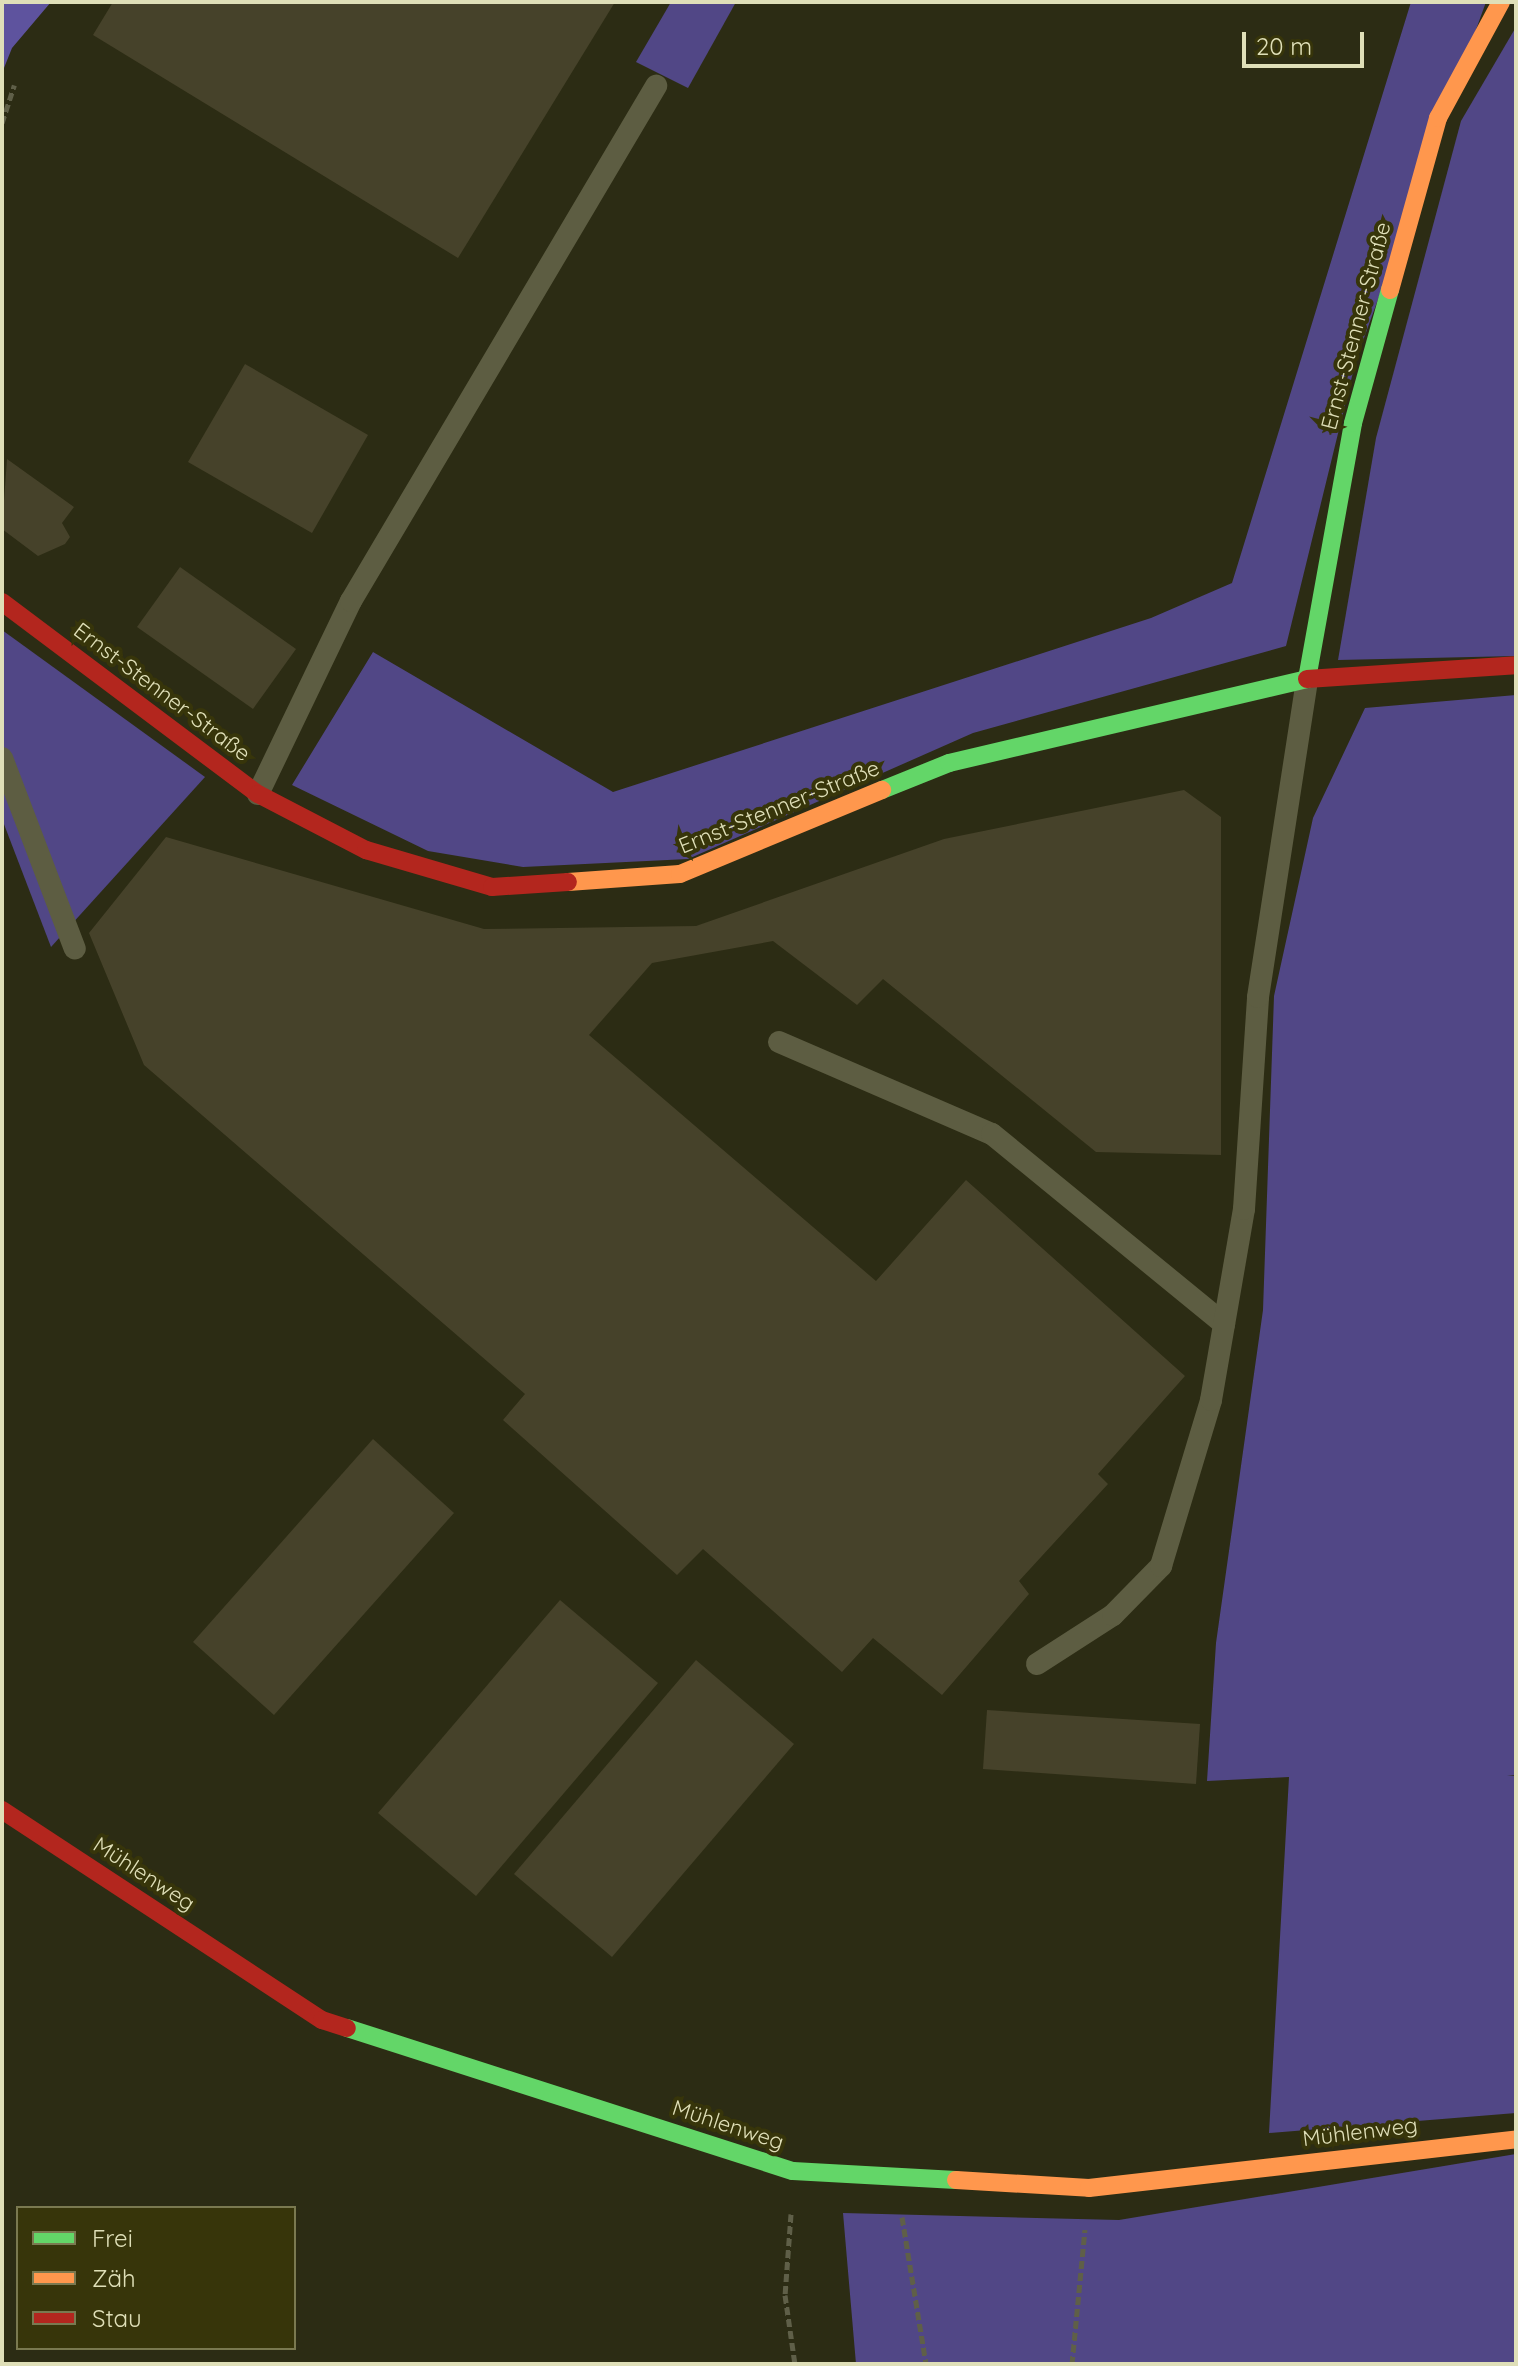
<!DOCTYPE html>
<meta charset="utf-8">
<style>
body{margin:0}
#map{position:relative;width:1518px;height:2366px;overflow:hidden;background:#2c2c14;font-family:Quicksand,sans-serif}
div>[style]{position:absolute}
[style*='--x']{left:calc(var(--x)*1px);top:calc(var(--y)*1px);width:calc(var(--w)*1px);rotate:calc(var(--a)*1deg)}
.green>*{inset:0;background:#514786}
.forest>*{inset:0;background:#5e539e}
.building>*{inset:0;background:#46422a}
.path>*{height:5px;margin-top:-2.5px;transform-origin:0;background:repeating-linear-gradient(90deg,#5f5f48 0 8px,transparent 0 12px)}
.lane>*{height:22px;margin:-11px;padding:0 11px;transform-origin:11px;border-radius:11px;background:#5d5d42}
.fast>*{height:18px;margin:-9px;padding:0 9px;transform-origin:9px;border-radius:9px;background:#63d668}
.slow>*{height:18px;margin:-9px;padding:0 9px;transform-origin:9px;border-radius:9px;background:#ff974d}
.jam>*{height:18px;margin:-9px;padding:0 9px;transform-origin:9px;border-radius:9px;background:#b3261e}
span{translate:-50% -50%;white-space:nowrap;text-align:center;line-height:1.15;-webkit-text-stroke:8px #37350a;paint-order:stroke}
.street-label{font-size:22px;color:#dfdfb8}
.frame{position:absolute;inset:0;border:4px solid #dfdfb8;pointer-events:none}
.legend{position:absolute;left:16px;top:2206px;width:280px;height:144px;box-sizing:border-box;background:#37350a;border:2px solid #7a7950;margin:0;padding:10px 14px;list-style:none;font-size:24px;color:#dfdfb8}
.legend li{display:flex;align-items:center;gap:16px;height:40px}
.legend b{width:40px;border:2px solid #7a7950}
.scale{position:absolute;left:1242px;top:32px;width:122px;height:36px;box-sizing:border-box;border:4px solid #dfdfb8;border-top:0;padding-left:10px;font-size:24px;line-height:28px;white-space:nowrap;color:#dfdfb8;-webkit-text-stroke:6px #37350a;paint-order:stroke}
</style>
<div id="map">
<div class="green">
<div style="clip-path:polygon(671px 2px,736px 2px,688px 88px,636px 62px)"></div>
<div style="clip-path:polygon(1411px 2px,1486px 2px,1356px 360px,1286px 646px,973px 733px,688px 859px,523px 867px,428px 851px,292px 785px,373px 652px,613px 792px,1151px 618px,1232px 583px)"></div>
<div style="clip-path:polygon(1516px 27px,1516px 656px,1338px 660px,1376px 438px,1461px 121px)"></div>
<div style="clip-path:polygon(2px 630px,205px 777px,51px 947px,2px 819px)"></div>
<div style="clip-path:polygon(1516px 695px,1516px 1775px,1507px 1776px,1516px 1776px,1516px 2113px,1269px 2133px,1289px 1777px,1207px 1781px,1216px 1643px,1263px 1310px,1274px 996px,1313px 818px,1365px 708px)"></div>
<div style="clip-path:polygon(1516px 2154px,1516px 2364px,856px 2364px,843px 2213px,1119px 2220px)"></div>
</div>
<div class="forest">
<div style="clip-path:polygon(2px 2px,51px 2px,12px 48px,2px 73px)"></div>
</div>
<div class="building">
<div style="clip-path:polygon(113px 2px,615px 2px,458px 258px,93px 35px)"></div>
<div style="clip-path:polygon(245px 364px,368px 435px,312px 533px,188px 462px)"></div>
<div style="clip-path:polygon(7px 459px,74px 507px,62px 523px,70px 537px,65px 544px,38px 556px,2px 529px)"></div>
<div style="clip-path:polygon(180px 567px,296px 649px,253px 709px,137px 627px)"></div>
<div style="clip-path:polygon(1184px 790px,1221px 817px,1221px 1155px,1096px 1152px,883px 979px,857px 1005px,773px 941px,652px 963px,589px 1035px,876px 1281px,966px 1180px,1185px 1376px,1098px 1474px,1108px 1484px,1019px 1581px,1029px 1594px,942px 1695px,873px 1638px,842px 1672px,703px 1549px,677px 1575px,503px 1420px,525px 1394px,144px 1065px,89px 933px,166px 837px,484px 929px,696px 926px,944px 839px)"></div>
<div style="clip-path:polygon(373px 1439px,454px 1513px,274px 1715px,193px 1642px)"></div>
<div style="clip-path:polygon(560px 1600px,658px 1683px,476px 1896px,378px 1813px)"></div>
<div style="clip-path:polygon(696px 1660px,794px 1744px,612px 1957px,514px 1874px)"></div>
<div style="clip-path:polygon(987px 1710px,1200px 1724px,1196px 1784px,983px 1769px)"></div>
</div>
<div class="path">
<div style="--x:2;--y:123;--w:40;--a:-72"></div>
<div style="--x:791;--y:2214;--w:81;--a:94.2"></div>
<div style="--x:785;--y:2295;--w:70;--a:81.8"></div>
<div style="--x:902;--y:2217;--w:149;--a:80.7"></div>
<div style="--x:1072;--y:2364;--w:135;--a:-84.5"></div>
</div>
<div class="lane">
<div style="--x:2;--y:758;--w:204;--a:69.1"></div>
<div style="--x:258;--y:794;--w:214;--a:-64.3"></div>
<div style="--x:351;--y:601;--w:599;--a:-59.36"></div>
<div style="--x:779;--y:1042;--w:232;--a:23.4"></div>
<div style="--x:992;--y:1134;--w:300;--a:39.3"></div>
<div style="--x:1037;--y:1664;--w:90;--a:-32.8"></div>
<div style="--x:1113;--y:1615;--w:69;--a:-45.6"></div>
<div style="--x:1161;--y:1566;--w:173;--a:-73.2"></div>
<div style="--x:1211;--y:1400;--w:194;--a:-80.2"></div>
<div style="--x:1244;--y:1209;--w:212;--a:-86.2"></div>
<div style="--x:1258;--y:997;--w:322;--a:-81.2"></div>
</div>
<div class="fast">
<div style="--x:1307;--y:679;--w:260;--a:-79.8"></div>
<div style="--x:1353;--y:423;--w:138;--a:-74.5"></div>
<div style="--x:882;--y:790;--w:72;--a:-21.9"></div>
<div style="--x:949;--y:763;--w:368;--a:-13.2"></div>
<div style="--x:347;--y:2028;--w:468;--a:17.8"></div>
<div style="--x:793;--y:2171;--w:163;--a:3.2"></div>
</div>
<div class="slow">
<div style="--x:1390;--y:290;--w:179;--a:-74.4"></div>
<div style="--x:1438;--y:118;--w:132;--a:-61.5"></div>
<div style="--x:568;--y:882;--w:112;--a:-4.1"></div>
<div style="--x:680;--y:874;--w:219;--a:-22.6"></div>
<div style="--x:956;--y:2180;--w:133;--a:3.4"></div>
<div style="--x:1089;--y:2188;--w:430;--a:-6.5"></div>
</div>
<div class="jam">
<div style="--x:2;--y:602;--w:320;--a:36.9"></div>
<div style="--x:258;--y:794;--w:122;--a:27.4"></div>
<div style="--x:366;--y:850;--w:131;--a:16.4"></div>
<div style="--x:492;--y:887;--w:76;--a:-3.8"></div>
<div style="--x:1307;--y:679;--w:209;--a:-3.8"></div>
<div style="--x:2;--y:1810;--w:383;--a:33.3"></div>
<div style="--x:322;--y:2020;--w:26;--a:18"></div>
</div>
<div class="street-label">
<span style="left:1356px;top:326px;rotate:-75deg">Ernst-Stenner-Straße</span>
<span style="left:162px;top:692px;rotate:37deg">Ernst-Stenner-Straße</span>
<span style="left:779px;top:807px;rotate:-22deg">Ernst-Stenner-Straße</span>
<span style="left:144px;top:1874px;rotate:33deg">Mühlenweg</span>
<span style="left:728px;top:2125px;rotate:18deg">Mühlenweg</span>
<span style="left:1360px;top:2132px;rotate:-7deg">Mühlenweg</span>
</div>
<div class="frame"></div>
<ul class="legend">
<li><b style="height:10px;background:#63d668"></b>Frei</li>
<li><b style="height:10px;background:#ff974d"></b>Zäh</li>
<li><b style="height:10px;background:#b3261e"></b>Stau</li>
</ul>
<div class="scale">20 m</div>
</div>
